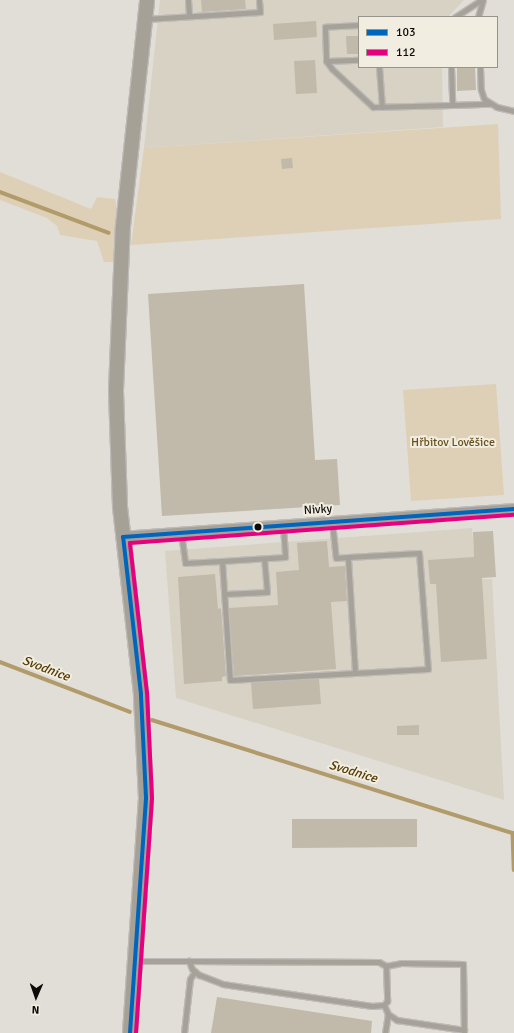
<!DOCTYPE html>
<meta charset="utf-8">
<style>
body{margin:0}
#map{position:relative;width:514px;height:1033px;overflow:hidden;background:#e1ded8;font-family:Signika,sans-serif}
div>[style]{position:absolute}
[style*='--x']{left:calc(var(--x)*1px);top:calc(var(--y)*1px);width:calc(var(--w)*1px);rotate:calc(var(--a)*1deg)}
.built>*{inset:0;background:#d8d2c5}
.green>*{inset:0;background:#ded0b6}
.stream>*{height:3.5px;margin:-1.75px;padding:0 1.75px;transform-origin:1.75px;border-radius:1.75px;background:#b29b6b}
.building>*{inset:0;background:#c1b9a9}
.roads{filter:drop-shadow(1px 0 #bebbb8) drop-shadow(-1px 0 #bebbb8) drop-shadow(0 1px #bebbb8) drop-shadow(0 -1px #bebbb8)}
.lane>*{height:5px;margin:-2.5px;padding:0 2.5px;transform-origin:2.5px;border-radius:2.5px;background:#a6a299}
.street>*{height:10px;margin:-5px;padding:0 5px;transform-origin:5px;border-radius:5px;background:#a6a299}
.secondary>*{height:14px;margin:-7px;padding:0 7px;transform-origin:7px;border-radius:7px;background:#a6a197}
.bus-1>*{height:4px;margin:-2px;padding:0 2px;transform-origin:2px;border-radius:2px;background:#0065bd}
.bus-2>*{height:4px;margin:-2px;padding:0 2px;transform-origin:2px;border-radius:2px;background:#e5007d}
.dots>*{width:11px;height:11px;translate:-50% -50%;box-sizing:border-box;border:2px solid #f2ede1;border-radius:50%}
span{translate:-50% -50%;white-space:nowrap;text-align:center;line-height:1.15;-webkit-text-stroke:4px #f2ede1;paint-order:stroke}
.park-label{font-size:12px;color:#68511e}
.street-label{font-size:12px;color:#0d0b08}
.water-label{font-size:13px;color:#513a01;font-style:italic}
.legend{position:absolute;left:358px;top:16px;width:140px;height:52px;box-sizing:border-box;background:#f2ede1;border:1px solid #96938a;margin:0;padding:5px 7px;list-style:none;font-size:12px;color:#0d0b08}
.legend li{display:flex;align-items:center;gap:8px;height:20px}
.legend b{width:20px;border:1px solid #96938a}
.north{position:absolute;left:16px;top:977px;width:40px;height:40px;-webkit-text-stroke:3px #f2ede1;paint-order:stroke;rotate:182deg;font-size:11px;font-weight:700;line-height:16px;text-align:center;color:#0d0b08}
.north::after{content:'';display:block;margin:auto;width:14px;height:18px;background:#0d0b08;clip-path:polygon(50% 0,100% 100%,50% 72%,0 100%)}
</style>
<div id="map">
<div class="built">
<div style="clip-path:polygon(160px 0,464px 0,448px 17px,359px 17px,359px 67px,442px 67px,443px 127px,144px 148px)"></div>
<div style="clip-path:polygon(472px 528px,476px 579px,492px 579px,504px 800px,176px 698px,165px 551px)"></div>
</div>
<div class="green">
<div style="clip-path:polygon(498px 124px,501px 219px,131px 245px,144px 148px)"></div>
<div style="clip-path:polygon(0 172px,91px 209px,97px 197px,115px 199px,118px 214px,115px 262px,104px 262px,97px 241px,60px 235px,57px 226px,47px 218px,0 200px)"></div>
<div style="clip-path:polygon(496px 384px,504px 495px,411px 501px,403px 390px)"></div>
</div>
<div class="stream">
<div style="--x:0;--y:192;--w:116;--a:20.6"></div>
<div style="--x:0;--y:662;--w:139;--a:21"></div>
<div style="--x:152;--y:720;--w:378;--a:17.4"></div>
<div style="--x:513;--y:833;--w:37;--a:88"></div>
</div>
<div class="building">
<div style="clip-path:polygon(201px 0,245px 0,246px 9px,202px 12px)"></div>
<div style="clip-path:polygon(316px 21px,317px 37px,274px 40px,273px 24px)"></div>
<div style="clip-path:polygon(346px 36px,359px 36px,359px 54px,347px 54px)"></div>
<div style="clip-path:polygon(315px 60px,317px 93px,296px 94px,294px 61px)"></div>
<div style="clip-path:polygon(457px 67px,475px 67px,476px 90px,457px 91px)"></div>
<div style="clip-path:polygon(292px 158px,293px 168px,282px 169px,281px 159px)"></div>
<div style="clip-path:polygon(304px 284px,315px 460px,337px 459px,340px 505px,162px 516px,148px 294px)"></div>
<div style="clip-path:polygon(493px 531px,496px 577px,482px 578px,487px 659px,441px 662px,436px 584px,430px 584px,428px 560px,474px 557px,473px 532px)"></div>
<div style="clip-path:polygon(327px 541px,329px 567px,345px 566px,347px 601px,331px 602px,336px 669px,234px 676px,229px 608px,278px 605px,276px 572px,299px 570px,297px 543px)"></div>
<div style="clip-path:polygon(215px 574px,218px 609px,221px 608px,226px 676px,222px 677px,222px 681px,184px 684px,178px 577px)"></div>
<div style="clip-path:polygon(319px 679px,321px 704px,253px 709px,251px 683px)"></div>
<div style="clip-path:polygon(419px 725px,419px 735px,397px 735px,397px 726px)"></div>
<div style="clip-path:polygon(292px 819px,417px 819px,417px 847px,292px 848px)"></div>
<div style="clip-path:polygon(217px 997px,372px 1021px,371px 1033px,211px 1033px)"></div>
</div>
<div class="roads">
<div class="lane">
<div style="--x:188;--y:0;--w:16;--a:86"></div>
<div style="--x:455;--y:17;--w:31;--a:-33"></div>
<div style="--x:478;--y:17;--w:18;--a:-74"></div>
<div style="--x:146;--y:19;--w:114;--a:-3.5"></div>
<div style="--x:260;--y:12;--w:12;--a:-95"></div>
<div style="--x:359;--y:25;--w:34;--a:177"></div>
<div style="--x:325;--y:27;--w:34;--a:88"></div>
<div style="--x:326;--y:61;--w:10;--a:53"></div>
<div style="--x:332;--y:69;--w:56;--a:42.8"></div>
<div style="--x:373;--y:107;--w:79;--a:-1.5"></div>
<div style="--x:326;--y:61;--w:33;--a:-2"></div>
<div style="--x:379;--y:67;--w:40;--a:85.7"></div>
<div style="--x:451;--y:67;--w:38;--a:88"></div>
<div style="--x:452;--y:105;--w:37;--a:-2"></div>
<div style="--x:480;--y:67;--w:23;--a:88"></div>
<div style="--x:481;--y:90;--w:9;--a:72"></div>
<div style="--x:484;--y:99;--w:15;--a:32"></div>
<div style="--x:497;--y:107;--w:17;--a:13"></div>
<div style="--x:332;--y:522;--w:36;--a:84"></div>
<div style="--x:336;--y:558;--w:12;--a:-5"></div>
<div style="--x:348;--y:557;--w:71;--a:-3.2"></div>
<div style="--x:419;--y:553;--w:116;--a:85.6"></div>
<div style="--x:428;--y:669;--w:73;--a:176.9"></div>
<div style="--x:355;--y:673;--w:116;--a:-93.5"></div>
<div style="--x:283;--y:526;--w:31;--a:86"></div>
<div style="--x:285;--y:557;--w:63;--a:176.4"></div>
<div style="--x:222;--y:561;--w:119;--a:86.2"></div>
<div style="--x:230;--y:680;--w:125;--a:-3.2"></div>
<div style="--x:181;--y:533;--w:30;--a:82"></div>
<div style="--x:185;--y:563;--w:37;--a:-3"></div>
<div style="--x:224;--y:594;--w:43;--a:-2.7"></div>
<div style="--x:267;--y:592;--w:33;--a:-95"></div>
<div style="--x:136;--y:961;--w:53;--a:0"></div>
<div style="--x:189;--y:961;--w:190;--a:0.3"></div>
<div style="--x:379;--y:962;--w:8;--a:30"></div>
<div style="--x:386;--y:966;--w:35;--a:88"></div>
<div style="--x:387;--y:1001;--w:5;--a:127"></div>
<div style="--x:384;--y:1005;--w:12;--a:175"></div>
<div style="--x:372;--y:1006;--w:151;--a:-171.6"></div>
<div style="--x:223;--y:984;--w:26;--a:-159"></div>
<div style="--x:199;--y:975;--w:9;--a:-139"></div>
<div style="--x:192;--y:969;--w:9;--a:-111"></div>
<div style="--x:386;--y:966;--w:15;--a:-11"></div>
<div style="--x:401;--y:963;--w:62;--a:0.9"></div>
<div style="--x:463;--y:964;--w:69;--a:89.2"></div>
<div style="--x:384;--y:1005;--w:10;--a:66"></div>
<div style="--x:388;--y:1014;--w:11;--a:34"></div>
<div style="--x:397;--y:1020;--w:68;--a:8.5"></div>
<div style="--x:184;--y:1033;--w:54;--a:-83.7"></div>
<div style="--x:190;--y:979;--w:9;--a:-58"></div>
<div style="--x:385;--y:1033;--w:19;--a:-81"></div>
</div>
<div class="street">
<div style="--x:123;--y:537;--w:392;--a:-4.1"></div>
</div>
<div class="secondary">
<div style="--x:130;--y:1033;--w:236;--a:-86.1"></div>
<div style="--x:146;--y:798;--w:104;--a:-92.8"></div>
<div style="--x:141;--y:694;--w:189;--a:-96.4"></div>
<div style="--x:120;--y:506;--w:116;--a:-92"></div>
<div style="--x:116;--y:390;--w:164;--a:-87.6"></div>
<div style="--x:123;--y:226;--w:227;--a:-83.9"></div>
</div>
</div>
<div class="bus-1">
<div style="--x:130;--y:1033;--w:236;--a:-86.1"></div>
<div style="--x:146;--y:798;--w:104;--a:-92.8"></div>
<div style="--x:141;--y:694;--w:158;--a:-96.5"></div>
<div style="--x:123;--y:537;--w:392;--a:-4.1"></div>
</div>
<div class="bus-2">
<div style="--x:136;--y:1033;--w:236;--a:-86.1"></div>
<div style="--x:152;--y:798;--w:105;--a:-92.7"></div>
<div style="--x:147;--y:693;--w:151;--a:-96.5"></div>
<div style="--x:130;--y:543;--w:385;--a:-4.2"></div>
</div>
<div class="dots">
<div style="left:258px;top:527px;background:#0d0b08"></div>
</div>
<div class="park-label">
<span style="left:453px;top:443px">Hřbitov Lověšice</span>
</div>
<div class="street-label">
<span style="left:318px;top:510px;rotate:-4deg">Nivky</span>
</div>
<div class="water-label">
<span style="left:46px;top:669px;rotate:21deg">Svodnice</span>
<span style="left:353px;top:772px;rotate:17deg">Svodnice</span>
</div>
<ul class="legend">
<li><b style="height:5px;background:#0065bd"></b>103</li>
<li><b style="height:5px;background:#e5007d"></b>112</li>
</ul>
<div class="north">N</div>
</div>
